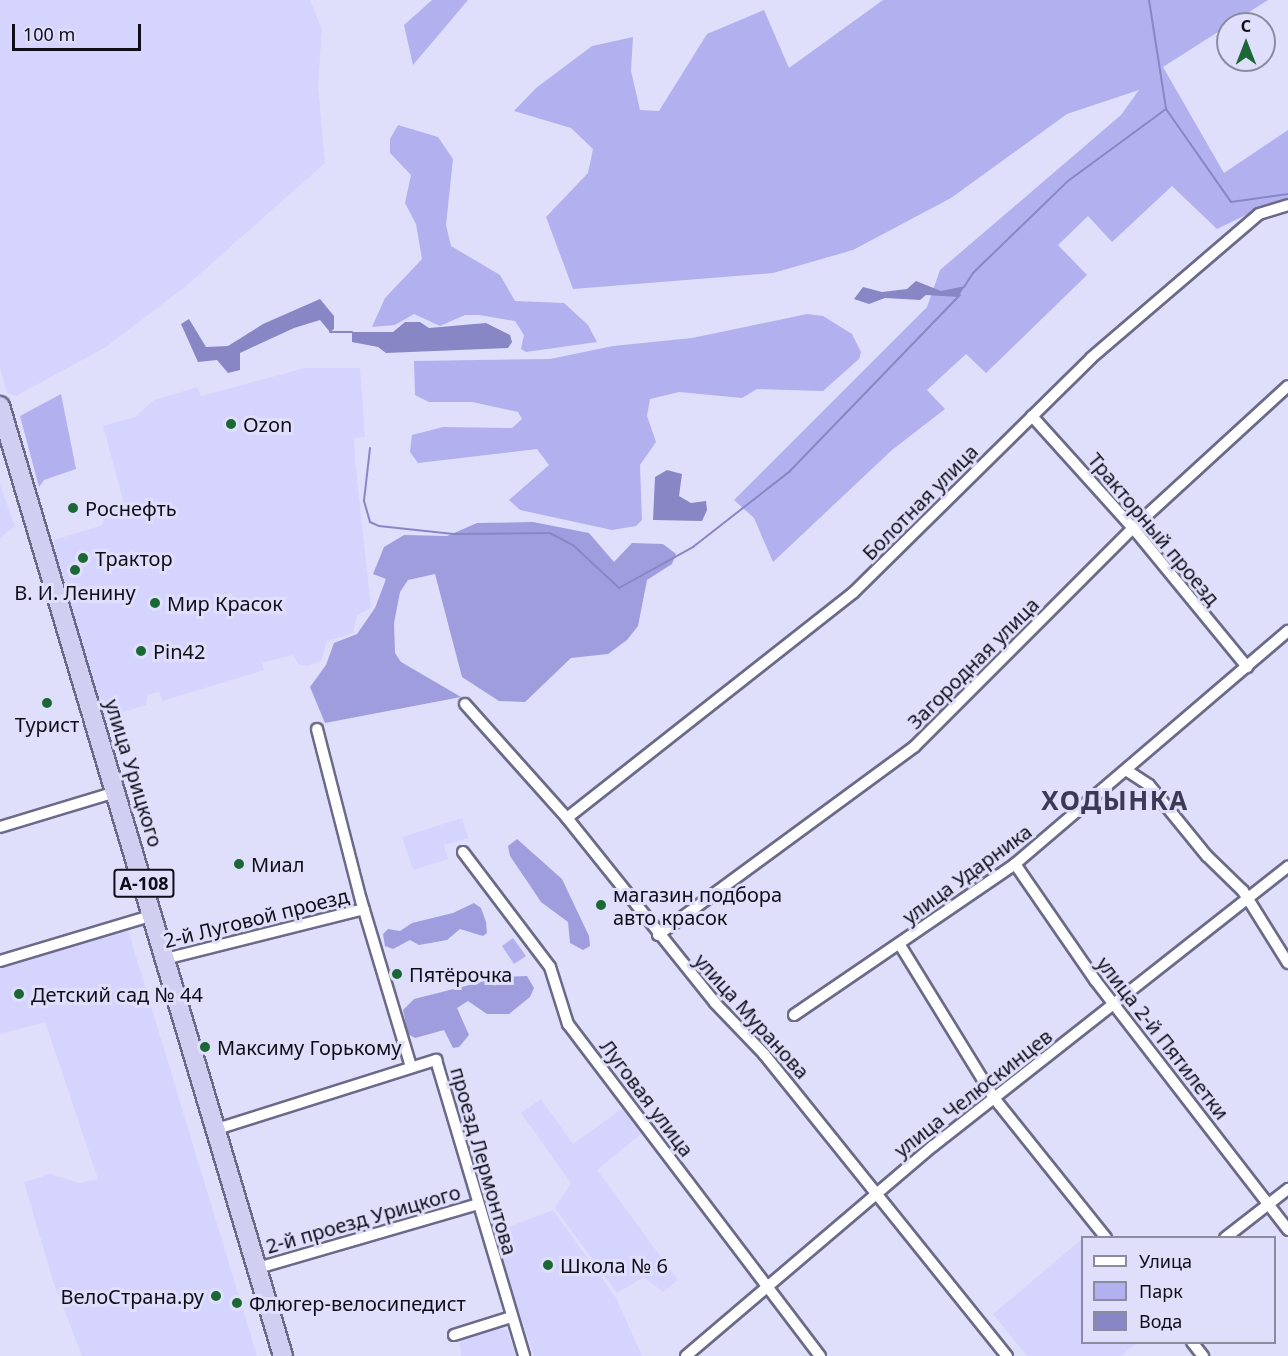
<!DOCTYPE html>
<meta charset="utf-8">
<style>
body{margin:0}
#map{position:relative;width:1288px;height:1356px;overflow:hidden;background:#dfdffb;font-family:"Noto Sans",sans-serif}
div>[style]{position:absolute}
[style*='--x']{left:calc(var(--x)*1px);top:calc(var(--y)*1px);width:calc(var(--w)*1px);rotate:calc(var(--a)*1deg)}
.built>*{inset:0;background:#d4d4fe}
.green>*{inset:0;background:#b3b0ef}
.forest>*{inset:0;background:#a09dde}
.water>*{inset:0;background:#8986c5}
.stream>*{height:2px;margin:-1px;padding:0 1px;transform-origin:1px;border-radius:1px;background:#8986c5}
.roads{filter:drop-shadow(2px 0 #6b6a89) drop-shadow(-2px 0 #6b6a89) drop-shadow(0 2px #6b6a89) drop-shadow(0 -2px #6b6a89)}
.street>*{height:10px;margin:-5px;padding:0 5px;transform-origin:5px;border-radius:5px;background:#fff}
.highway>*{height:18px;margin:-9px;padding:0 9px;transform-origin:9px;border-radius:9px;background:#d0cff1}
.dots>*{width:16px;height:16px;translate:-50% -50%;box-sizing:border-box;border:3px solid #dfdffb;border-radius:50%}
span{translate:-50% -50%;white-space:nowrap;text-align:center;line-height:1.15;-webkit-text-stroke:6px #dfdffb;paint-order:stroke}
.shield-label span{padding:2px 4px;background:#dfdffb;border:2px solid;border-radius:4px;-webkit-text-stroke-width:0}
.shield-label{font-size:18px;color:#0e0d18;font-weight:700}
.poi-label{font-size:20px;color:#0e0d18}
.left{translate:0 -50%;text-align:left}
.right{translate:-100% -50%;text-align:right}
.street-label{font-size:20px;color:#0e0d18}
.district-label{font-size:26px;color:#3b3955;font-weight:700;letter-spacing:1.5px}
.legend{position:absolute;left:1081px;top:1236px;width:195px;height:108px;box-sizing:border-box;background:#dfdffb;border:2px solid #8b8ba0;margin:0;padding:8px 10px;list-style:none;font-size:18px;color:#0e0d18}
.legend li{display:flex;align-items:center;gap:12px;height:30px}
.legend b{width:30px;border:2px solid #8b8ba0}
.north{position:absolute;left:1216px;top:12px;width:60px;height:60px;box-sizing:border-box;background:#dfdffb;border:2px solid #8b8ba0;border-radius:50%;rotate:0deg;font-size:16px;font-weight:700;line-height:24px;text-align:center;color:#0e0d18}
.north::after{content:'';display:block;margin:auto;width:21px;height:27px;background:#1b6736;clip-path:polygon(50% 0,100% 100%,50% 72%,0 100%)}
.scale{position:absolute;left:12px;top:24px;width:129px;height:27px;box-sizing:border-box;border:3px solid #0e0d18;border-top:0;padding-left:8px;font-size:18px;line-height:21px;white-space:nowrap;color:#0e0d18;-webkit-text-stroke:4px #dfdffb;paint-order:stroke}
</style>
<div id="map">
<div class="built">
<div style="clip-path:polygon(0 0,310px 0,322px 29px,318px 85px,325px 163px,185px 287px,106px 347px,16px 396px,7px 393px,0 368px)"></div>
<div style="clip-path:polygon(305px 368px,360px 368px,365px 437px,354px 438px,355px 460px,371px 608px,357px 615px,353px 633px,327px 641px,321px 661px,308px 666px,298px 664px,293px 655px,285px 657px,262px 663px,264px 670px,162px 701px,159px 692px,147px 695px,146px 705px,105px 718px,59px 574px,54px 540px,103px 525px,104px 514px,125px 507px,103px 426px,135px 417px,154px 400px,198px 387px,201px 396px)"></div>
<div style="clip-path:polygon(0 485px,15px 526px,0 538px)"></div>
<div style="clip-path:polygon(462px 818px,468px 838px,444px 845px,448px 859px,413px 870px,402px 837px)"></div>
<div style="clip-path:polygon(127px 927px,257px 1356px,82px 1356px,53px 1281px,24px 1182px,51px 1174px,79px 1183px,98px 1179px,45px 1022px,0 1034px,0 967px)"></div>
<div style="clip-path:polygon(541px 1099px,573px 1144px,623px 1108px,641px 1134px,597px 1170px,678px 1280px,663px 1292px,644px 1277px,617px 1293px,555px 1208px,571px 1183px,521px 1113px)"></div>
<div style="clip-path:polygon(553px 1210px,616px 1298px,642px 1356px,534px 1356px,493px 1233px)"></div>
<div style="clip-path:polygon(1081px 1240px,1082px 1342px,1137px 1343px,1121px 1356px,1027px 1356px,993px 1314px)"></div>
<div style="clip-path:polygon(495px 1328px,507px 1330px,516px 1356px,461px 1356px,460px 1341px)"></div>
</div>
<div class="green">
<div style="clip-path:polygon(432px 0,468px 0,413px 65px,404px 25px)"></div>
<div style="clip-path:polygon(883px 0,1268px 0,1163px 67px,1224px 173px,1288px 130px,1288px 201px,1254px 211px,1217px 229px,1172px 186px,1112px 242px,1088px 216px,1058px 245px,1087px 275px,986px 373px,966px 354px,927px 390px,945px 409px,892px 450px,773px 562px,754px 518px,734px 500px,927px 307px,940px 270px,1121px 115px,1139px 90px,1067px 114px,951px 198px,853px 250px,773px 273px,573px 289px,546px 217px,588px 173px,593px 149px,571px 128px,514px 111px,536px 88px,592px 46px,633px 37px,631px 71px,640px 110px,659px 111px,707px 34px,764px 10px,789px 68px)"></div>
<div style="clip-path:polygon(398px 125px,438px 137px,453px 159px,446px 225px,451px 246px,500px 275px,515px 301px,564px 303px,588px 325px,597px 342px,526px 352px,521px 349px,524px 335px,515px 321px,479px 315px,465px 315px,440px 326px,414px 314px,395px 325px,372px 327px,385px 298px,422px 259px,416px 224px,405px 203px,411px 175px,390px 153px,390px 139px)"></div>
<div style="clip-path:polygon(807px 314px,823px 316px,852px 334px,861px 352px,859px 359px,823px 391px,757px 389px,742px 398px,679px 392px,650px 399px,647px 416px,656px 442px,640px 465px,642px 520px,636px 526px,612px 530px,520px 510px,509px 500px,549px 465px,537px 449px,418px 463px,410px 452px,412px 435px,443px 427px,512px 428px,522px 419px,518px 412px,472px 402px,429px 402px,415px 395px,414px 361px,550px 359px,613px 346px,692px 338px)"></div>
<div style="clip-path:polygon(61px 394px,76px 469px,44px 480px,39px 487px,20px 416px)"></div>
<div style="clip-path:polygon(513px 938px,526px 956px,514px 964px,502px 946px)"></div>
</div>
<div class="forest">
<div style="clip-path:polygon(533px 522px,589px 533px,614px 562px,632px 543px,663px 544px,676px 554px,672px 564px,647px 580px,638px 626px,627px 640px,608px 654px,571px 658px,525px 702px,499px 701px,462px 677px,435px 574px,408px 580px,400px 592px,394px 623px,395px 653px,401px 662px,461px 697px,325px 723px,310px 687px,326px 665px,334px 643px,357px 634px,375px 608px,386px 579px,373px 574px,384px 547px,404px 535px,447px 536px,477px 523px)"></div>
<div style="clip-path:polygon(517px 839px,562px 879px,589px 936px,590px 946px,583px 950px,570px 943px,568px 922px,541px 902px,529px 884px,510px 856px,508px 846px)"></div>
<div style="clip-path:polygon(474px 903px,481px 908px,486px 922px,487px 933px,483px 936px,460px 929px,447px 940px,419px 945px,410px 940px,393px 949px,385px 946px,383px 934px,388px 929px,400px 931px,412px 923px,453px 913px)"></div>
<div style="clip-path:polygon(527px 976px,534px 988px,530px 997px,509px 1014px,487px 1014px,468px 1001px,457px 1008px,469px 1035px,459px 1047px,453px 1048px,444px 1030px,415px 1038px,408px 1034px,403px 1010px,414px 999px,501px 977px)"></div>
</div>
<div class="water">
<div style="clip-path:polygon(916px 281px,941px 291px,965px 286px,958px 297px,926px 295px,920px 300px,885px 298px,869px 304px,854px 299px,863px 287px,882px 292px,907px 289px)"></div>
<div style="clip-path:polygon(320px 299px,334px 316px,334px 329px,330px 332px,320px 320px,294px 328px,240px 353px,240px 370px,228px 373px,217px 360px,198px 362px,181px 324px,189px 319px,206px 347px,228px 346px,263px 324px)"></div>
<div style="clip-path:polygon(405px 322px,420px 322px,429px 328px,486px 323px,510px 335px,512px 342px,508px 348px,386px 353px,378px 347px,352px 342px,352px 332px,393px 332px)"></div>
<div style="clip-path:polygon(667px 470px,682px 474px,679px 496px,691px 503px,706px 501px,707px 510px,702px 521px,653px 520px,655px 477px)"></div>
</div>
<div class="stream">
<div style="--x:1149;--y:0;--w:110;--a:81.1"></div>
<div style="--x:964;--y:287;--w:17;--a:-57"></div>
<div style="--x:973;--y:273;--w:132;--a:-44.1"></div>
<div style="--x:1068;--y:181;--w:122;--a:-36.3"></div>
<div style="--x:1166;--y:109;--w:113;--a:55"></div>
<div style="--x:1231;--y:202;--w:58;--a:-8"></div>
<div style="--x:330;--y:332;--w:22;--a:0"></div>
<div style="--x:370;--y:448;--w:53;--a:96.5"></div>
<div style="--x:364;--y:501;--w:22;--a:74"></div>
<div style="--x:370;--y:522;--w:10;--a:24"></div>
<div style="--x:379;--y:526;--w:75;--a:6.1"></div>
<div style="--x:454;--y:534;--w:96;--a:-0.6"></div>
<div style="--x:550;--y:533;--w:27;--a:28"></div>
<div style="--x:574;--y:546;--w:62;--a:43"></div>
<div style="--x:619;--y:588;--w:85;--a:-29"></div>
<div style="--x:693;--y:547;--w:122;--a:-38"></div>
<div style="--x:789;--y:472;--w:246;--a:-46"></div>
</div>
<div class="roads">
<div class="street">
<div style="--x:1032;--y:416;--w:151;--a:48"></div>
<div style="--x:1133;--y:528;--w:180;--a:50.6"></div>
<div style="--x:465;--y:704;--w:153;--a:48.2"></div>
<div style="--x:567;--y:818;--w:237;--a:51.3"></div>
<div style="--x:715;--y:1003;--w:71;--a:46.1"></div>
<div style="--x:764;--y:1054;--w:388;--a:51.2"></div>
<div style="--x:317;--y:729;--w:177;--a:75.6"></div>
<div style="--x:361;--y:900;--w:174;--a:73.3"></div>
<div style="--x:1126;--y:770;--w:27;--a:33"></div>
<div style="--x:1149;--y:785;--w:92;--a:50.8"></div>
<div style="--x:1207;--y:856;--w:50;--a:44.2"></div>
<div style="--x:1243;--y:891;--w:85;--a:58"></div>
<div style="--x:567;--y:818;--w:364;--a:-38.2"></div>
<div style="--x:853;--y:593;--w:334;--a:-44.6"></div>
<div style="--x:1091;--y:358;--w:221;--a:-40.6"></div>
<div style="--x:1259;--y:214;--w:30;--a:-17"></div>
<div style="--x:0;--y:827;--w:121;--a:-16.8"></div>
<div style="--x:463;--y:852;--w:144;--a:52.9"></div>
<div style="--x:550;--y:967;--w:60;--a:72.5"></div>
<div style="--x:568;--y:1024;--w:417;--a:52.8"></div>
<div style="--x:1015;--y:864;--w:141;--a:55.4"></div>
<div style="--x:1095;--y:980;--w:316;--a:52.3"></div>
<div style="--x:658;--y:935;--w:318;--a:-36.3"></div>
<div style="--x:914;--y:747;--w:310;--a:-45"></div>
<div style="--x:1133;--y:528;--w:210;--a:-42.5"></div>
<div style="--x:900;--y:945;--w:180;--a:58.4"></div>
<div style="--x:994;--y:1098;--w:179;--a:51.3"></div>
<div style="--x:161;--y:960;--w:209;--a:-14.1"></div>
<div style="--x:0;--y:961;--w:149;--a:-16.7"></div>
<div style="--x:794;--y:1015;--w:268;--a:-34.3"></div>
<div style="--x:1015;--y:864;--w:359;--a:-40.5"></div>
<div style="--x:217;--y:1129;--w:230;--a:-17.5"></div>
<div style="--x:436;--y:1060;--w:309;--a:73.4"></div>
<div style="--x:1225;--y:1238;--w:80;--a:-37.9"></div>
<div style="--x:258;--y:1268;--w:229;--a:-16.2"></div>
<div style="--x:454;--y:1335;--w:60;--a:-17.5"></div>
<div style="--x:1192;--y:1342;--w:18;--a:52"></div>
<div style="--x:686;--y:1356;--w:324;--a:-40.4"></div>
<div style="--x:933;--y:1146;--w:452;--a:-38.2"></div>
</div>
<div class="highway">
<div style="--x:0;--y:406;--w:991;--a:73.41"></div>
</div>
</div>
<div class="dots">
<div style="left:231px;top:424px;background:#1b6736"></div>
<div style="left:73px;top:508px;background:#1b6736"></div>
<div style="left:83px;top:558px;background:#1b6736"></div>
<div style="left:75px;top:570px;background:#1b6736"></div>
<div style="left:155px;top:603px;background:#1b6736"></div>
<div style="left:141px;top:651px;background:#1b6736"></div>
<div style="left:47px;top:703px;background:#1b6736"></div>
<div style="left:239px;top:864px;background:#1b6736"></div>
<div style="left:601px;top:905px;background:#1b6736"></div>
<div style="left:397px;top:974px;background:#1b6736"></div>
<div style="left:19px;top:994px;background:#1b6736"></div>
<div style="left:205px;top:1047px;background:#1b6736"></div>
<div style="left:548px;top:1265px;background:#1b6736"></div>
<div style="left:216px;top:1296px;background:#1b6736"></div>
<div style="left:237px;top:1303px;background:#1b6736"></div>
</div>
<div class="shield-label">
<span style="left:144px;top:883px">А-108</span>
</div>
<div class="poi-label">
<span class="left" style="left:243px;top:424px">Ozon</span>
<span class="left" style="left:85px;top:508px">Роснефть</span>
<span class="left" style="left:95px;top:558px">Трактор</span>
<span style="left:75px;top:592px">В. И. Ленину</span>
<span class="left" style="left:167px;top:603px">Мир Красок</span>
<span class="left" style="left:153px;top:651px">Pin42</span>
<span style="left:47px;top:724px">Турист</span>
<span class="left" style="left:251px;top:864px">Миал</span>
<span class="left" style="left:613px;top:906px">магазин подбора<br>авто красок</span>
<span class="left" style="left:409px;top:974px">Пятёрочка</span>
<span class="left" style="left:31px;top:994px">Детский сад № 44</span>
<span class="left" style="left:217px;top:1047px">Максиму Горькому</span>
<span class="left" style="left:560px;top:1265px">Школа № 6</span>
<span class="right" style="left:204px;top:1296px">ВелоСтрана.ру</span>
<span class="left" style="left:249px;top:1303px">Флюгер-велосипедист</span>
</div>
<div class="street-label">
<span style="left:920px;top:502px;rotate:-45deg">Болотная улица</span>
<span style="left:1154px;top:529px;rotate:50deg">Тракторный проезд</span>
<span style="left:973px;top:663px;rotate:-45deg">Загородная улица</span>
<span style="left:134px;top:773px;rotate:73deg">улица Урицкого</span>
<span style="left:967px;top:874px;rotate:-36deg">улица Ударника</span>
<span style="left:256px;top:918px;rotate:-14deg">2-й Луговой проезд</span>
<span style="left:752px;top:1016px;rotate:48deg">улица Муранова</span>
<span style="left:1163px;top:1038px;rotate:52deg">улица 2-й Пятилетки</span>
<span style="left:973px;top:1093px;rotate:-38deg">улица Челюскинцев</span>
<span style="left:647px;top:1098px;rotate:53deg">Луговая улица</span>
<span style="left:484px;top:1161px;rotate:74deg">проезд Лермонтова</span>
<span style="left:363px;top:1219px;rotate:-16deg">2-й проезд Урицкого</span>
</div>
<div class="district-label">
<span style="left:1115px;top:801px">ХОДЫНКА</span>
</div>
<ul class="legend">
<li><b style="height:8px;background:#fff"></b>Улица</li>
<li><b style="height:16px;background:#b3b0ef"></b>Парк</li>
<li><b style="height:16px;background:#8986c5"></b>Вода</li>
</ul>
<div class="north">С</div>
<div class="scale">100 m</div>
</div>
